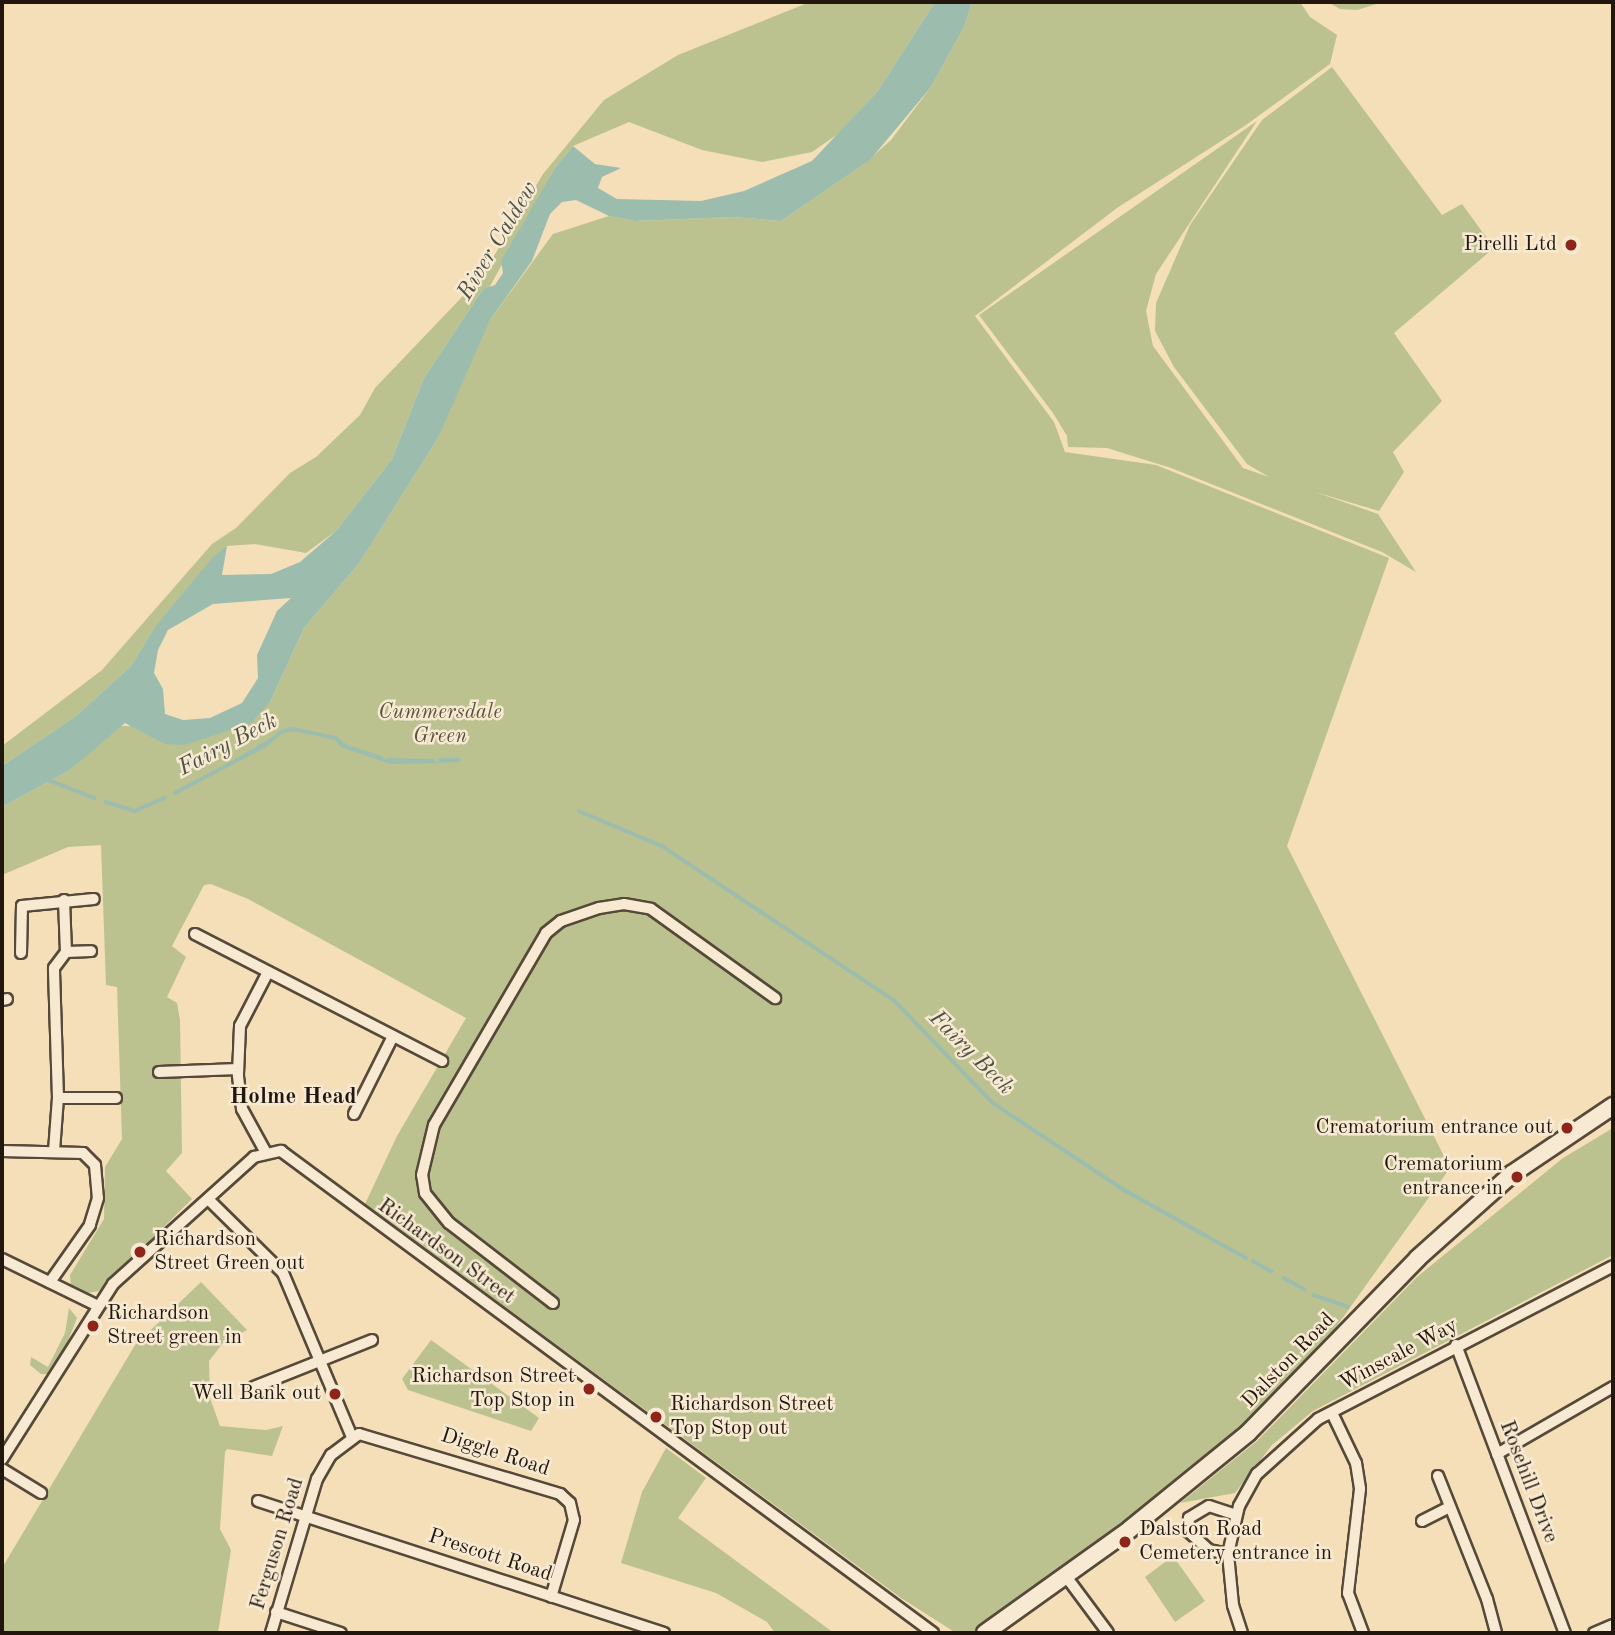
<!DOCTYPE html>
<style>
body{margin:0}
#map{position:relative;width:1615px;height:1635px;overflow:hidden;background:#f4dfb9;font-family:"Old Standard TT",serif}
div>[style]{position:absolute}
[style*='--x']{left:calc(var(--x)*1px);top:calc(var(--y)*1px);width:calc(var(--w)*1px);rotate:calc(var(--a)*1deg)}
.green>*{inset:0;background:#bbc290}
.water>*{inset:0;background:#9cbdad}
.stream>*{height:3.5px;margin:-1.75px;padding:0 1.75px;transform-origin:1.75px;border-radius:1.75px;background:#9cbdad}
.roads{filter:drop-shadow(2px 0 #564939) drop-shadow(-2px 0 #564939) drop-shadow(0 2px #564939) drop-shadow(0 -2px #564939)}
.minor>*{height:10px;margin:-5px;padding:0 5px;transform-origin:5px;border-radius:5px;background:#f8ead2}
.secondary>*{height:16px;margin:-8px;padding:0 8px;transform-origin:8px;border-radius:8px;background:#f8ead2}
.dots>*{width:19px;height:19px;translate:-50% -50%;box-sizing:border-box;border:4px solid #f8ead2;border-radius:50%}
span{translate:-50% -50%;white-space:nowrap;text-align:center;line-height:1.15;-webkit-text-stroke:5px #f8ead2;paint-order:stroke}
.poi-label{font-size:21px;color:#22170e}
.right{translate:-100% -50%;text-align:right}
.left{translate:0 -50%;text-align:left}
.park-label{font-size:21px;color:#58533c;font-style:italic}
.street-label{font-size:21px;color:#22170e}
.water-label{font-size:23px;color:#4d5146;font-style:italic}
.neighbourhood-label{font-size:23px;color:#22170e;font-weight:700}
.frame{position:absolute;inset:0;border:4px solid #22170e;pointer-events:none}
</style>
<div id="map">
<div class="green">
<div style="clip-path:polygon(810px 2px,935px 2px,877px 92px,838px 134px,812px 152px,762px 162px,702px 150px,629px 122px,573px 146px,555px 168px,489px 288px,483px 289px,424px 378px,392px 459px,336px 531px,306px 553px,255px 544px,227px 546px,154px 628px,131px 666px,76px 716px,2px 766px,2px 746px,102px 670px,212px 544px,236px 528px,290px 473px,316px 457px,360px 415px,375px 388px,482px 276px,543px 174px,604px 100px,678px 55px)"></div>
<div style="clip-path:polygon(972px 2px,1300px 2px,1310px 17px,1337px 35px,1330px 64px,1246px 125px,1117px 208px,975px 316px,1054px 422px,1065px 452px,1156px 465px,1389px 558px,1287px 846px,1450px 1168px,1293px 1387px,1130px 1527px,973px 1633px,956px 1633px,901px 1598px,365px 1204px,397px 1136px,466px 1018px,248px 899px,211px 884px,204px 885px,172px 946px,186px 957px,167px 997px,177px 1003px,180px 1020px,182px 1153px,166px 1171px,192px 1199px,99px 1291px,88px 1293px,71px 1286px,70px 1275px,104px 1219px,105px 1167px,122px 1139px,117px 987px,106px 985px,101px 845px,68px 847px,2px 875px,2px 807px,70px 770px,118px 726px,133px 726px,164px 744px,270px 702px,304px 628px,360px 562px,438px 438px,455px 390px,490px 320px,553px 234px,609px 216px,635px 221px,733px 217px,781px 221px,864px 164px,891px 140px,931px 87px,964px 27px)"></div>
<div style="clip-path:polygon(1328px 2px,1383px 2px,1357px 10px,1340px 9px)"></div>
<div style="clip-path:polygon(1332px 67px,1442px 215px,1462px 204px,1494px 248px,1394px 333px,1442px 401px,1393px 452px,1404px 472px,1379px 511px,1315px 492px,1378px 514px,1416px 572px,1382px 552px,1171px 468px,1107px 448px,1068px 447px,1067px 436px,1053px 413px,979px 315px,1257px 121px,1156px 274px,1146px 311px,1153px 346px,1243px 468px,1269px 477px,1247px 464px,1174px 367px,1155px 331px,1156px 303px,1190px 225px,1262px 120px)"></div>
<div style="clip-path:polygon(1613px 1128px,1613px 1255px,1313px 1411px,1272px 1445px,1235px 1493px,1180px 1503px,1257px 1441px,1417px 1277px,1563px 1158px)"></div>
<div style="clip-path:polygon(201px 1282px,247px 1330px,223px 1343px,209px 1361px,210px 1398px,220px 1426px,266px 1430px,283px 1426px,272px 1456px,227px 1449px,225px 1452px,220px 1529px,231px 1550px,218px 1633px,2px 1633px,2px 1568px,135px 1345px)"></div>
<div style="clip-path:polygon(69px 1308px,77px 1318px,64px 1351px,51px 1374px,41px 1374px,30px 1365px,31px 1357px,48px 1367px,65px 1333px)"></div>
<div style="clip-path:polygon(431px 1340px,539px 1418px,531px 1431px,408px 1390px,402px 1379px)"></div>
<div style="clip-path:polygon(666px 1448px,706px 1478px,678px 1518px,834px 1633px,775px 1633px,767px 1622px,716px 1593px,621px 1563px,642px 1492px)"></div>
<div style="clip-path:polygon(1173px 1556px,1205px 1601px,1175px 1622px,1145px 1577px)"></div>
</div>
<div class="water">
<div style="clip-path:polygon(evenodd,935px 2px,972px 2px,964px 27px,931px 87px,870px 160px,781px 221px,733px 217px,635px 221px,609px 216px,576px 200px,562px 202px,550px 214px,532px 261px,490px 320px,438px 438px,360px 562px,304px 628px,270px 702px,251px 723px,185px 745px,164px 744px,125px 723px,70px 770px,2px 807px,2px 766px,76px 716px,131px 666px,154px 628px,213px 557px,227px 546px,222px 575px,271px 574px,300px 562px,336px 531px,392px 459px,424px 378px,483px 289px,495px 285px,503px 273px,501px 261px,555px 168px,573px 146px,595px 164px,621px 168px,602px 177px,598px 188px,617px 199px,701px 201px,744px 191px,812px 161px,877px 92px,935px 2px,291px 598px,277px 611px,257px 655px,258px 678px,242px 703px,210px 718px,183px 720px,165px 714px,163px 689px,154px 673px,158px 650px,168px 630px,213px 604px,291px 598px)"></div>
<div style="clip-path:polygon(293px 729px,336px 738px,347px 747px,389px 760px,459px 763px,390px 764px,341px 747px,333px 738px,293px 731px,282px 732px,268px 745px,240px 756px,281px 732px)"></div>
<div style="clip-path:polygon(1059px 1145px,1128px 1190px,1211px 1236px,1124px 1190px)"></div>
</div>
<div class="stream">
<div style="--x:388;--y:760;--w:45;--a:1.3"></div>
<div style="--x:440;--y:760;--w:19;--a:0"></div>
<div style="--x:48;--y:780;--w:50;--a:21"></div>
<div style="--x:175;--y:793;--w:101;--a:-27.8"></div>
<div style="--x:264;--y:746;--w:22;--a:-39"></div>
<div style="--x:281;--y:732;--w:12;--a:-14"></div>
<div style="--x:293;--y:729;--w:44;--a:11.8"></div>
<div style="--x:336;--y:738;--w:14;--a:39"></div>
<div style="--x:347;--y:747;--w:36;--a:18"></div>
<div style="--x:106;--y:802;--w:30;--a:17"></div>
<div style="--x:135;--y:811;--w:32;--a:-24"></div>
<div style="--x:579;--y:811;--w:90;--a:22.9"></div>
<div style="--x:662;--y:846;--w:278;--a:33.6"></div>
<div style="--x:894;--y:1000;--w:143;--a:46.1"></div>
<div style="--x:993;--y:1103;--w:157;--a:33.6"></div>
<div style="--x:1124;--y:1190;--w:140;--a:29.1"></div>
<div style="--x:1253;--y:1261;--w:21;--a:29"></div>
<div style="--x:1284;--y:1278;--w:23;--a:29"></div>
<div style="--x:1314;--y:1295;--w:36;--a:19"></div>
</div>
<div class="roads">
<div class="minor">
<div style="--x:64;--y:900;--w:52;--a:87.8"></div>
<div style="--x:195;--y:934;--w:278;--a:27.2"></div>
<div style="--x:21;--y:953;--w:47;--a:-88.8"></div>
<div style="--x:22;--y:906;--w:72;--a:-5.6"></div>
<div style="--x:2;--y:1000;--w:5;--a:-11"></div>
<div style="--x:159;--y:1072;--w:79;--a:-2.2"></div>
<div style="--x:58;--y:1098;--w:58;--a:0"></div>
<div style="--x:354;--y:1114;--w:87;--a:-63.4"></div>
<div style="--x:2;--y:1151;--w:81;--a:1.4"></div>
<div style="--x:83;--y:1153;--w:17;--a:45"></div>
<div style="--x:95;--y:1165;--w:33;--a:85"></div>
<div style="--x:98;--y:1198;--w:28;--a:107"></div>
<div style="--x:90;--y:1225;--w:70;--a:125.1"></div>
<div style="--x:54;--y:1151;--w:53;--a:-85.7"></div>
<div style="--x:58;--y:1098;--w:130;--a:-91.8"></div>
<div style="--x:54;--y:968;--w:20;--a:-53"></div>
<div style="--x:66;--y:952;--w:25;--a:-2"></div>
<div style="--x:265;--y:1151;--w:48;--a:-118.7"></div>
<div style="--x:242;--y:1109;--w:35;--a:-97"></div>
<div style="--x:238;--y:1074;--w:48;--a:-87.6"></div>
<div style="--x:240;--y:1026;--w:61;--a:-62.6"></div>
<div style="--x:208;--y:1199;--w:105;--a:44.6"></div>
<div style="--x:283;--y:1273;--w:178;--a:67.2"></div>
<div style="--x:2;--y:1259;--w:107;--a:26.1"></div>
<div style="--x:553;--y:1303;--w:131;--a:-142.4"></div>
<div style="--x:449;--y:1223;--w:38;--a:-129"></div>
<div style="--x:425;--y:1193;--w:18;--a:-99"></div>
<div style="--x:422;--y:1175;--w:51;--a:-76.5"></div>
<div style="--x:434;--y:1125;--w:222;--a:-59.7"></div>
<div style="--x:546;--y:933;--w:19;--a:-39"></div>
<div style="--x:561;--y:921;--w:40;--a:-18.9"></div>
<div style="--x:599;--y:908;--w:25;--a:-9"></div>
<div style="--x:624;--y:904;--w:27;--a:10"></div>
<div style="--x:651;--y:909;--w:153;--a:35.7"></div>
<div style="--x:1456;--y:1345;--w:308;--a:69.3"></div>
<div style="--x:254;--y:1387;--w:127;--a:-21.7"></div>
<div style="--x:1332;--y:1413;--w:55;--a:64.4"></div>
<div style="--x:1356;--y:1463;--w:26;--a:81"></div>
<div style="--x:1360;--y:1489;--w:105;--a:96.6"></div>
<div style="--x:1348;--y:1593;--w:43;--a:69.4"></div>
<div style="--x:1497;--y:1454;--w:134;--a:-30"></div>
<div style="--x:2;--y:1459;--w:207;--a:-57.6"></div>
<div style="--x:113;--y:1284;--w:190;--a:-42"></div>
<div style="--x:254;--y:1157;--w:28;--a:-13"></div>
<div style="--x:281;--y:1151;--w:811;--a:36.47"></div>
<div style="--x:2;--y:1469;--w:46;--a:31.6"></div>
<div style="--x:1438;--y:1476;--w:132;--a:68.3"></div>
<div style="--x:1487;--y:1599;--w:35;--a:75"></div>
<div style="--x:258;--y:1501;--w:427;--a:18"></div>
<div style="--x:1422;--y:1521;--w:31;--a:-27"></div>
<div style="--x:1228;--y:1554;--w:19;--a:-168"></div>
<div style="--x:1209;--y:1550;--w:28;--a:-138"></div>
<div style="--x:1188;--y:1531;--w:13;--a:-86"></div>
<div style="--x:1189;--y:1518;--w:23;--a:-31"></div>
<div style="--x:1209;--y:1506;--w:28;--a:18"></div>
<div style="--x:1065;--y:1575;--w:72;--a:53.4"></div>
<div style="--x:276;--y:1612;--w:68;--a:17.9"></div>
<div style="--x:271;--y:1633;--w:161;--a:-73.4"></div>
<div style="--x:317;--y:1479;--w:28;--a:-60"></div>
<div style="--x:331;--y:1455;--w:35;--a:-37"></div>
<div style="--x:359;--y:1434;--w:210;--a:16.6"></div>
<div style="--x:560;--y:1494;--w:13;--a:42"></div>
<div style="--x:570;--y:1503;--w:17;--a:77"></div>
<div style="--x:574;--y:1520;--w:80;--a:106.6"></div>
<div style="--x:1242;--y:1633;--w:29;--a:-108"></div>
<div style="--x:1233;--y:1605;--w:51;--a:-95.6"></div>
<div style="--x:1228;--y:1554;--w:49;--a:-77.1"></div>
<div style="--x:1239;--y:1506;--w:37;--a:-61"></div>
<div style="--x:1257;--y:1474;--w:82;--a:-42"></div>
<div style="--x:1318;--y:1419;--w:332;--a:-27.4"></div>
<div style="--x:1594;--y:1633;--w:21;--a:-23"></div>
</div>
<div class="secondary">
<div style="--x:985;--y:1633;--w:178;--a:-35.6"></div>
<div style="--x:1130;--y:1529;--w:152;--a:-39.1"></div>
<div style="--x:1248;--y:1433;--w:244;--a:-45.8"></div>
<div style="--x:1418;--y:1258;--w:126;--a:-41.8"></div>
<div style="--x:1512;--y:1174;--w:122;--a:-34"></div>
</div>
</div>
<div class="dots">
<div style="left:1571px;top:245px;background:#8f2418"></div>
<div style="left:1567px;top:1128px;background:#8f2418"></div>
<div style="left:1517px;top:1177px;background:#8f2418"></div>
<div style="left:140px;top:1252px;background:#8f2418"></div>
<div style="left:93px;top:1326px;background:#8f2418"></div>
<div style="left:589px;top:1389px;background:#8f2418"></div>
<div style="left:335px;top:1394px;background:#8f2418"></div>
<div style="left:656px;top:1417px;background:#8f2418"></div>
<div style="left:1125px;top:1542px;background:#8f2418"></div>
</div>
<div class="poi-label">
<span class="right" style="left:1557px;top:245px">Pirelli Ltd</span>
<span class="right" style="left:1553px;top:1128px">Crematorium entrance out</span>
<span class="right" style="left:1503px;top:1177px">Crematorium<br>entrance in</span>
<span class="left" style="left:154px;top:1252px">Richardson<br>Street Green out</span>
<span class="left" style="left:107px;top:1326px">Richardson<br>Street green in</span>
<span class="right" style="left:575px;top:1389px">Richardson Street<br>Top Stop in</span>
<span class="right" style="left:321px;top:1394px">Well Bank out</span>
<span class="left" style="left:670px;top:1417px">Richardson Street<br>Top Stop out</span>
<span class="left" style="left:1139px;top:1542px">Dalston Road<br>Cemetery entrance in</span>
</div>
<div class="park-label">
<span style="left:440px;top:725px">Cummersdale<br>Green</span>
</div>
<div class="street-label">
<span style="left:446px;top:1252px;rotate:36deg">Richardson Street</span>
<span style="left:1399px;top:1355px;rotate:-28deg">Winscale Way</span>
<span style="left:1289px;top:1361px;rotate:-46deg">Dalston Road</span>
<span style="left:495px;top:1453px;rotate:18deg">Diggle Road</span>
<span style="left:1528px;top:1482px;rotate:69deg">Rosehill Drive</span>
<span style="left:278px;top:1544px;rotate:-73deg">Ferguson Road</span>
<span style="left:490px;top:1556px;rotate:18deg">Prescott Road</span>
</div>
<div class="water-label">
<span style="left:498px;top:241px;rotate:-59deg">River Caldew</span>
<span style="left:228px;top:745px;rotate:-28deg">Fairy Beck</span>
<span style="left:971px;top:1053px;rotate:45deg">Fairy Beck</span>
</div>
<div class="neighbourhood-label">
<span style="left:293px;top:1097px">Holme Head</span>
</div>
<div class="frame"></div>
</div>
